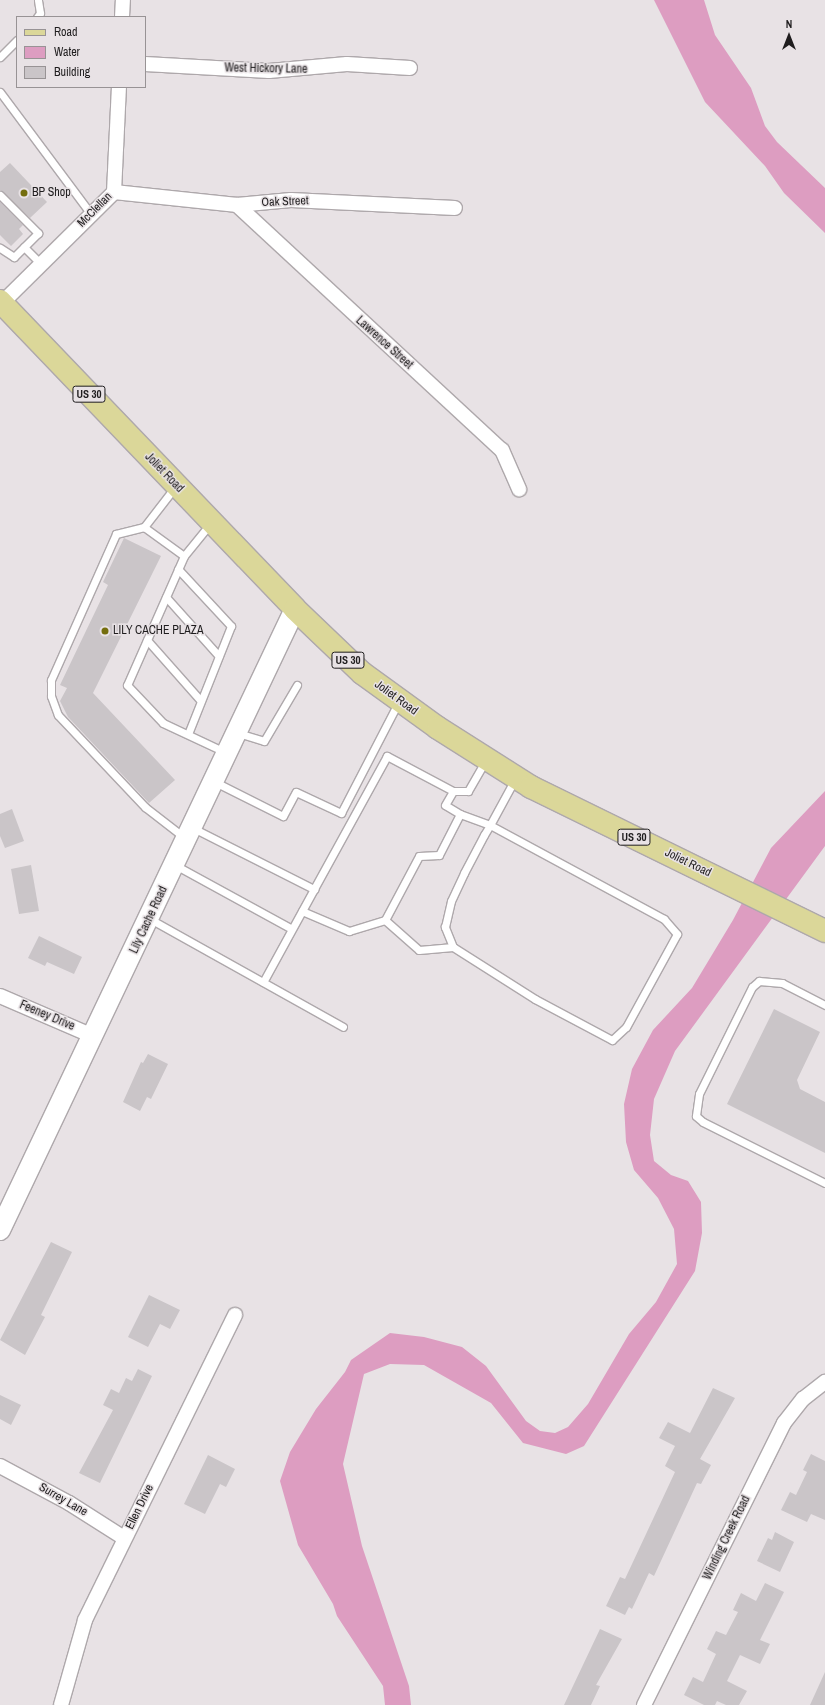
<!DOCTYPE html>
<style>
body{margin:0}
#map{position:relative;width:825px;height:1705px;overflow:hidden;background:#e8e2e5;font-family:"Archivo Narrow",sans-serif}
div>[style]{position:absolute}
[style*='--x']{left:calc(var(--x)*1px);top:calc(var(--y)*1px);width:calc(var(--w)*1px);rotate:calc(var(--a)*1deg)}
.water>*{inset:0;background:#dd9dc1}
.building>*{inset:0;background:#cac5c8}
.roads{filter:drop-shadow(1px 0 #aea8ab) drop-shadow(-1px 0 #aea8ab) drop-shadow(0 1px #aea8ab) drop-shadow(0 -1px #aea8ab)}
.lane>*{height:7px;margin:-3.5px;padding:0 3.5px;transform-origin:3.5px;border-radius:3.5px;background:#fff}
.street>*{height:14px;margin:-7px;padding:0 7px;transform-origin:7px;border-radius:7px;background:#fff}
.secondary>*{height:20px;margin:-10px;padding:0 10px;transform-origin:10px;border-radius:10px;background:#fff}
.primary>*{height:22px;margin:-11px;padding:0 11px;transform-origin:11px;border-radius:11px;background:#dbd799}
.dots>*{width:11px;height:11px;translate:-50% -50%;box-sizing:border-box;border:2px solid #e8e2e5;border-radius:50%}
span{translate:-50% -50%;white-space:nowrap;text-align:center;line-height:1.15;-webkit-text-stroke:3px #e8e2e5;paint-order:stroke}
.shield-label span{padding:1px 3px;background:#e8e2e5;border:1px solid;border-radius:3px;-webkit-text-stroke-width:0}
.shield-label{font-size:11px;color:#1f1d1e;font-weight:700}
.street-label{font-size:12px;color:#1f1d1e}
.poi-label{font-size:12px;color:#1f1d1e}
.left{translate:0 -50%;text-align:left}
.legend{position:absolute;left:16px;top:16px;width:130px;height:72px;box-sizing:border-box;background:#e8e2e5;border:1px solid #989395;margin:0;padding:5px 7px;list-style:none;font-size:12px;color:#1f1d1e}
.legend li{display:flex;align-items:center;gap:8px;height:20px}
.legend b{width:20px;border:1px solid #989395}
.north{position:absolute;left:769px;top:16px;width:40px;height:40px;-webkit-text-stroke:3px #e8e2e5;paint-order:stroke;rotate:0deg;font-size:11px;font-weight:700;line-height:16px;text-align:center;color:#1f1d1e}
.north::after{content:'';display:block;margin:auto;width:14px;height:18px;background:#1f1d1e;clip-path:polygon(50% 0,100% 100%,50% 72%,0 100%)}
</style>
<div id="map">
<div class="water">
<div style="clip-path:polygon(654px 0,704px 0,715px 35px,751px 88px,765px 126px,777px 142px,825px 188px,825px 233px,784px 193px,765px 166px,705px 102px)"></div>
<div style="clip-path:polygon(825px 791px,825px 846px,675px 1051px,654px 1099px,650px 1135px,654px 1161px,671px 1175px,688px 1181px,701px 1202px,702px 1233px,695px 1271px,584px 1446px,566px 1454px,523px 1443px,491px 1403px,424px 1365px,390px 1364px,364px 1374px,343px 1464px,362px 1546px,409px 1686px,411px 1705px,385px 1705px,383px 1686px,337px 1616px,333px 1604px,298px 1545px,280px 1481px,290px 1452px,316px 1409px,345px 1372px,351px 1360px,390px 1333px,424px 1337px,462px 1347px,486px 1366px,526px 1421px,540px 1431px,555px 1433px,568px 1427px,588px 1404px,629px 1334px,656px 1302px,677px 1264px,674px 1229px,658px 1198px,634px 1170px,626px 1142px,624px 1104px,632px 1069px,653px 1030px,692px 988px,733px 920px,771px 848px)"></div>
</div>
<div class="building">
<div style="clip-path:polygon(10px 163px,47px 202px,30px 218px,0 190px,0 172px)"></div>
<div style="clip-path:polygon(0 202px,23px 225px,19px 229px,23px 234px,11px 246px,0 235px)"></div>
<div style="clip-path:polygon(124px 538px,161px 556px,93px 693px,175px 780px,149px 803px,68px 717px,60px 701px,67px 688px,60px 685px,108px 585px,103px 582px)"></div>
<div style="clip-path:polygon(12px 809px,24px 841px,5px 848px,0 836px,0 814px)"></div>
<div style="clip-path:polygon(31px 865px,39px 911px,19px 914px,11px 869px)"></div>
<div style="clip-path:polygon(39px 936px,82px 957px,74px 974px,47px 962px,45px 966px,28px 958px)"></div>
<div style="clip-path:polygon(774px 1009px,820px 1032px,797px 1080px,800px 1089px,825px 1102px,825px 1153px,727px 1104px)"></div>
<div style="clip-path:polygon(148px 1054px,168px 1064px,151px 1099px,147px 1097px,140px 1111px,123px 1102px,141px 1062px,143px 1063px)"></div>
<div style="clip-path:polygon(51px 1242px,72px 1252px,41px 1315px,45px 1317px,25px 1355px,0 1340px)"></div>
<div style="clip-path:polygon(149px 1295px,180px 1310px,170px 1329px,160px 1324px,148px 1347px,128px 1337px)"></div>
<div style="clip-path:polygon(138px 1369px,152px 1376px,100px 1483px,79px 1473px,113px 1410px,103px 1405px,111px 1389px,119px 1393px,126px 1378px,132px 1381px)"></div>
<div style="clip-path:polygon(713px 1388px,735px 1398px,700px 1459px,711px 1465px,701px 1484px,697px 1483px,654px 1576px,649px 1573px,632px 1609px,629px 1607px,625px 1615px,606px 1606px,620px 1577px,625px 1579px,675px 1472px,665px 1466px,675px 1446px,659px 1438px,668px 1422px,690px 1433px)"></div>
<div style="clip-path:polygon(0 1395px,21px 1405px,11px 1425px,0 1419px)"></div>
<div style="clip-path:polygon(811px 1454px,825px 1461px,825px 1520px,811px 1514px,807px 1522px,781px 1510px,790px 1492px,796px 1495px,807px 1472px,803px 1470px)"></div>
<div style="clip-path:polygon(208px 1455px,235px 1469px,226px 1487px,220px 1484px,205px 1514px,184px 1504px)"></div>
<div style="clip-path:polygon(775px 1532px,794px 1542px,780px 1572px,757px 1561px,768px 1538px,772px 1540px)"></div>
<div style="clip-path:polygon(765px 1583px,784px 1592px,760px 1640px,770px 1644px,760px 1664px,740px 1655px,727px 1681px,747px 1691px,739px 1705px,726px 1705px,717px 1701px,715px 1705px,704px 1705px,684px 1695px,693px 1677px,703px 1682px,716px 1654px,707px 1649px,716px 1631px,726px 1635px,738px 1612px,733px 1610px,741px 1593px,756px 1601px)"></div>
<div style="clip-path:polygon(600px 1629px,622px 1639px,596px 1685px,600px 1686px,591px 1705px,564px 1705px)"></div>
<div style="clip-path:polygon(825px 1672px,825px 1705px,810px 1705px)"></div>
</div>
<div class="roads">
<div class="lane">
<div style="--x:37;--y:17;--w:5;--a:-53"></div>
<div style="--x:40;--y:13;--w:13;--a:-99"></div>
<div style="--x:0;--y:57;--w:24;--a:-45"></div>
<div style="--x:0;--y:92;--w:152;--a:53.3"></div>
<div style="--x:0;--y:195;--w:54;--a:45"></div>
<div style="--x:38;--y:233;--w:34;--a:135"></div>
<div style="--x:14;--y:257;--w:17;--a:-147"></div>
<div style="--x:24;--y:247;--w:24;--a:45"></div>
<div style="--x:175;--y:487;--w:51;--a:127.8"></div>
<div style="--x:144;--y:527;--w:29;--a:166"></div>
<div style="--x:116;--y:534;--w:160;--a:114"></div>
<div style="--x:51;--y:680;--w:16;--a:90"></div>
<div style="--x:51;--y:696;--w:20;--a:70"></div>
<div style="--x:58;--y:715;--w:127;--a:46.6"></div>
<div style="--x:145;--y:807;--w:51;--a:37.8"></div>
<div style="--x:210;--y:524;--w:41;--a:129.1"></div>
<div style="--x:184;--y:556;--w:141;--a:113.8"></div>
<div style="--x:127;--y:685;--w:52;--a:46.5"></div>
<div style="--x:163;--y:723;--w:68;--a:25.1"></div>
<div style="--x:144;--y:527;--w:49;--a:35.9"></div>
<div style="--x:178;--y:569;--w:78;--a:47.1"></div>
<div style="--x:231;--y:626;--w:116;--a:111.7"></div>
<div style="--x:166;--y:597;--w:79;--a:48.1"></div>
<div style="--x:147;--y:640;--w:81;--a:48.5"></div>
<div style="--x:238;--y:733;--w:27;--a:17"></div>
<div style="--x:264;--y:741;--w:65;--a:-59.5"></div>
<div style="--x:215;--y:782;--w:76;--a:26.6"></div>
<div style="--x:283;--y:816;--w:27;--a:-62"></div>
<div style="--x:296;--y:792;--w:50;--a:25"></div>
<div style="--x:341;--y:813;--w:126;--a:-62.6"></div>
<div style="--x:453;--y:791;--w:15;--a:0"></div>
<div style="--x:468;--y:791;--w:34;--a:-60"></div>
<div style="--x:460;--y:814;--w:32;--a:20"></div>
<div style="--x:490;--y:825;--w:198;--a:28.4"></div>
<div style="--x:664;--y:919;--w:20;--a:49"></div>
<div style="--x:677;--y:934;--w:106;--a:118.7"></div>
<div style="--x:626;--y:1027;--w:19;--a:137"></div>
<div style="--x:612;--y:1040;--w:87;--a:-152"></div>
<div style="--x:535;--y:999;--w:97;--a:-147.6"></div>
<div style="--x:453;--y:947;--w:22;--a:-112"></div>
<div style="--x:445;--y:927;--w:27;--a:-77"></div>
<div style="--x:451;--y:901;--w:31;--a:-65"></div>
<div style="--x:464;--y:873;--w:43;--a:-62.2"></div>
<div style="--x:484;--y:835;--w:12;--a:-59"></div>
<div style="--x:490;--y:825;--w:52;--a:-61.5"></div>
<div style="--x:193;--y:828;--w:136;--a:26.8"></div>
<div style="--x:314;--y:889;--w:106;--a:118.7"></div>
<div style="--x:175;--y:865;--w:131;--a:28.7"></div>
<div style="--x:302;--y:911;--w:51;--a:23.1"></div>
<div style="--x:349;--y:931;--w:38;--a:-17"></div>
<div style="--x:385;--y:920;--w:72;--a:-62"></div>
<div style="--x:419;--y:856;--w:20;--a:-3"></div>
<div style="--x:439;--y:855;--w:46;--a:-62.9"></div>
<div style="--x:460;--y:814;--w:17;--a:-149"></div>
<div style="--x:445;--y:805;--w:16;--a:-60"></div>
<div style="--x:453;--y:791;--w:75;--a:-152.1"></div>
<div style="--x:387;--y:756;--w:152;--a:118.8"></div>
<div style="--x:150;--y:919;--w:221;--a:29.2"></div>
<div style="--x:385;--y:920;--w:45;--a:41.4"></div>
<div style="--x:419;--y:950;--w:34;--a:-5"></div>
<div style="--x:825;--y:1005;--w:48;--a:-152.9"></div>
<div style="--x:782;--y:983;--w:23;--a:-175"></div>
<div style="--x:759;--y:981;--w:9;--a:139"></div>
<div style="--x:752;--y:987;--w:119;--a:116.4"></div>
<div style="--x:699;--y:1094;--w:22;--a:98"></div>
<div style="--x:696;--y:1116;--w:9;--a:41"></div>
<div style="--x:703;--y:1122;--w:136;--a:26.6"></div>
</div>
<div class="street">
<div style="--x:122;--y:17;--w:17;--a:-87"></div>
<div style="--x:145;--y:64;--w:124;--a:3.2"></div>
<div style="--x:269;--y:71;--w:78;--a:-5.1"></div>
<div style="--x:347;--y:64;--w:63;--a:3.6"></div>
<div style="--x:114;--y:192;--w:124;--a:6"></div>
<div style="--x:237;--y:205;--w:54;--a:-5.3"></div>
<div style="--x:291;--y:200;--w:164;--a:2.8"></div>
<div style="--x:237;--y:205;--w:361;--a:42.8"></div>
<div style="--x:502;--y:450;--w:43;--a:66.4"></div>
<div style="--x:2;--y:303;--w:158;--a:-44.7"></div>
<div style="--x:114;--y:192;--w:105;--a:-87.3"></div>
<div style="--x:0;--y:996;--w:101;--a:23.3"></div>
<div style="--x:0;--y:1466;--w:78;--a:28.2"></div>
<div style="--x:69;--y:1503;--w:65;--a:32.5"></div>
<div style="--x:61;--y:1705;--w:88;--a:-74.2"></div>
<div style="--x:85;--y:1620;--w:340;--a:-63.8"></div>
<div style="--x:644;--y:1705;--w:315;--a:-63.6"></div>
<div style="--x:784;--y:1423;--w:31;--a:-52"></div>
<div style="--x:803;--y:1399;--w:28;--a:-38"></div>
</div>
<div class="secondary">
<div style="--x:0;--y:1230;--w:688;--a:-64.59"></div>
</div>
<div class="primary">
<div style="--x:0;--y:301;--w:426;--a:46.2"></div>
<div style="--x:295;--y:609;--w:93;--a:43.7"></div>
<div style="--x:362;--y:673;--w:94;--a:35.9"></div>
<div style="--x:438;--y:728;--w:110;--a:32.4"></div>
<div style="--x:531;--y:787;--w:327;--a:26.1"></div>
</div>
</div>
<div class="dots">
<div style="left:24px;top:193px;background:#746e0e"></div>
<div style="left:105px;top:631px;background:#746e0e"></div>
</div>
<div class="shield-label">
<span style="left:89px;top:394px">US 30</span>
<span style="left:348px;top:660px">US 30</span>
<span style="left:634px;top:837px">US 30</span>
</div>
<div class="street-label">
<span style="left:266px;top:69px;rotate:1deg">West Hickory Lane</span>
<span style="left:285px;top:202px;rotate:-2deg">Oak Street</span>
<span style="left:95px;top:210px;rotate:-45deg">McClellan</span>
<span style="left:384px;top:343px;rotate:42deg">Lawrence Street</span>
<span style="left:164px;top:473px;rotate:46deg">Joliet Road</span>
<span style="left:396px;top:698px;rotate:36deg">Joliet Road</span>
<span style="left:688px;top:863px;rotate:26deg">Joliet Road</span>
<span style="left:149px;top:920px;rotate:-65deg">Lily Cache Road</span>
<span style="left:47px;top:1016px;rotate:23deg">Feeney Drive</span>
<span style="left:63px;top:1500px;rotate:30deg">Surrey Lane</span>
<span style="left:140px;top:1507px;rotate:-64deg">Ellen Drive</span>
<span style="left:727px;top:1538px;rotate:-64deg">Winding Creek Road</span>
</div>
<div class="poi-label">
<span class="left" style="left:32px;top:193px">BP Shop</span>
<span class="left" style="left:113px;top:631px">LILY CACHE PLAZA</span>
</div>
<ul class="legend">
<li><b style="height:5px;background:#dbd799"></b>Road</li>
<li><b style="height:11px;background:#dd9dc1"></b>Water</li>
<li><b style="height:11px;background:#cac5c8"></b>Building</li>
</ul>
<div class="north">N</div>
</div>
